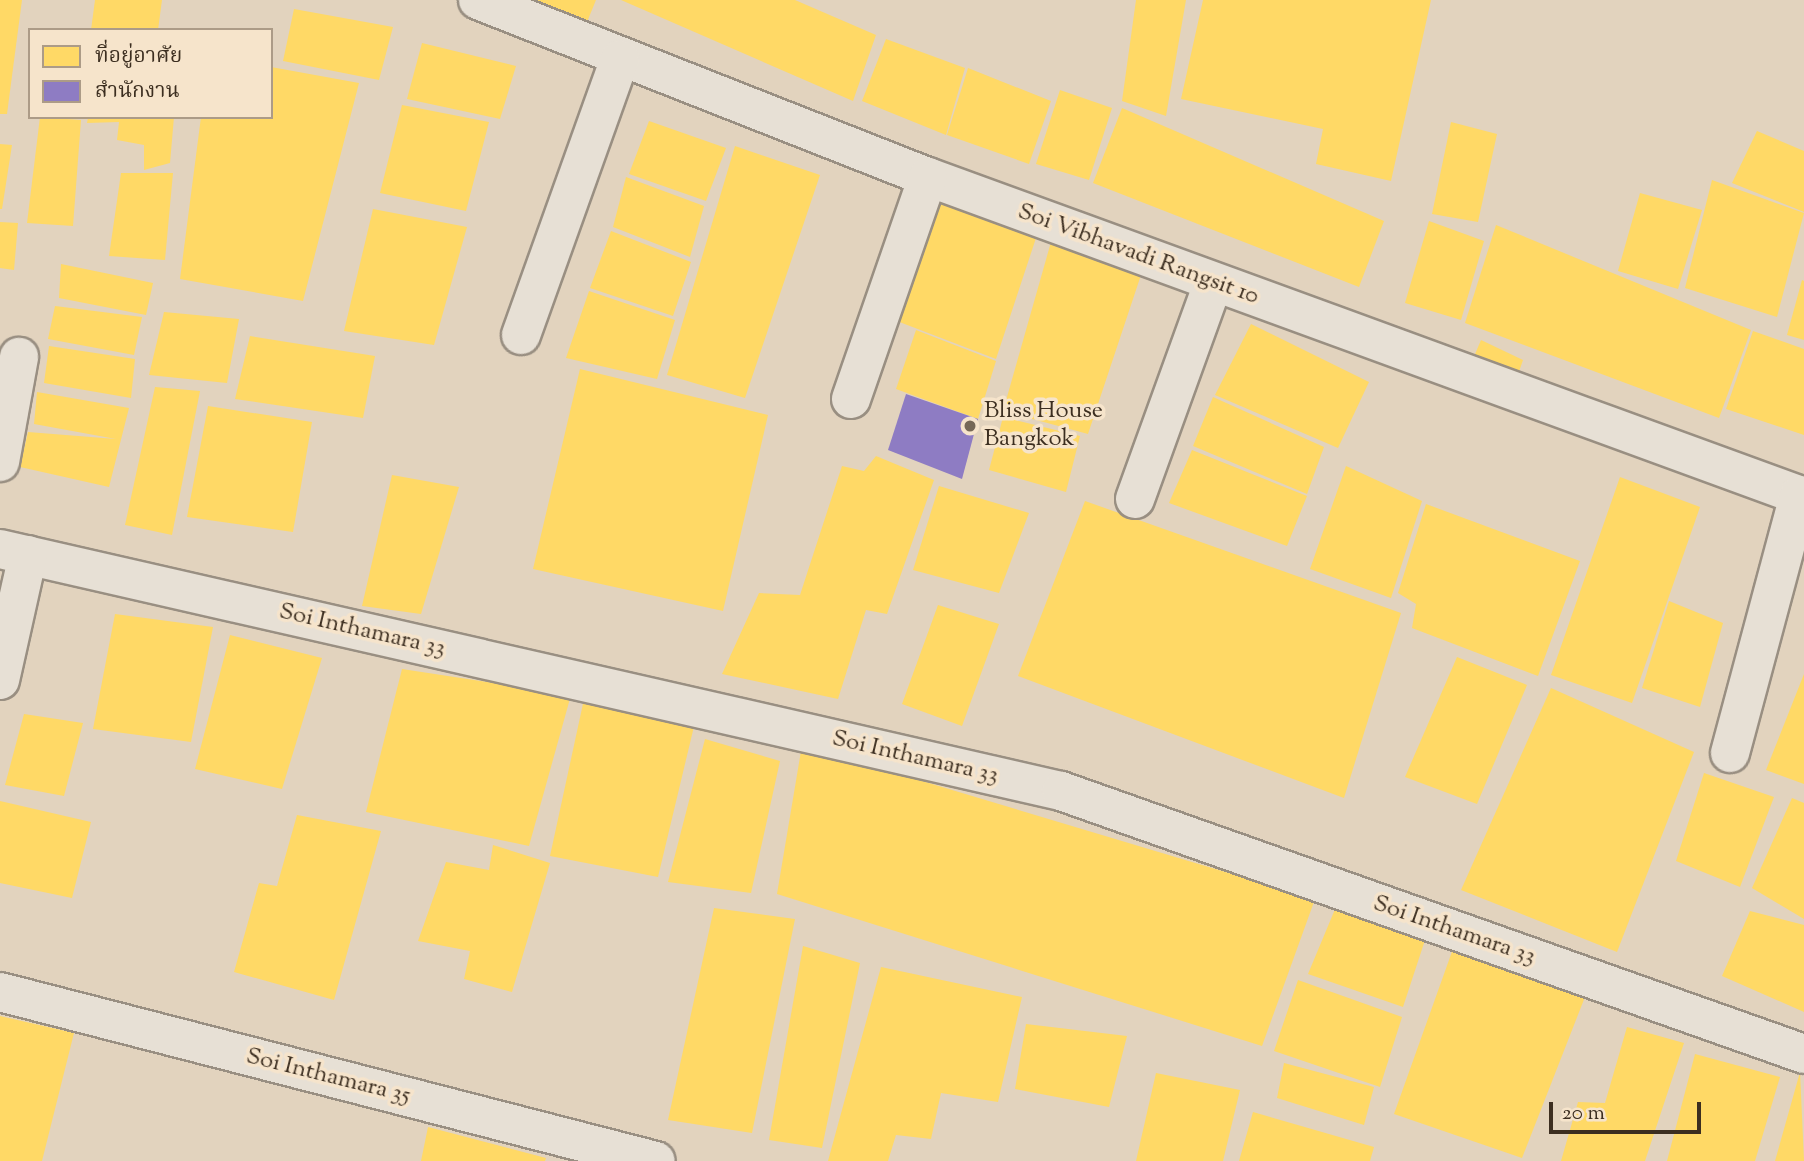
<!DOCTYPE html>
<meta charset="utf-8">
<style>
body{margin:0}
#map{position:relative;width:1804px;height:1161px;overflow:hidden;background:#e2d3be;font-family:"Sorts Mill Goudy","Noto Serif Thai",serif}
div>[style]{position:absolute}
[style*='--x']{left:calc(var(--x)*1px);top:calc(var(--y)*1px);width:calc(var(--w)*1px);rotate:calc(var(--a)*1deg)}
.homes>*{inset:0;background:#ffd966}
.offices>*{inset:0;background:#8e7cc3}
.roads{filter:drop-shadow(2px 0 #998f82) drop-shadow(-2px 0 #998f82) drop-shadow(0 2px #998f82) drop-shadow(0 -2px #998f82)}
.minor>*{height:38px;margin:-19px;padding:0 19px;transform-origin:19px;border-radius:19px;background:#e7e0d5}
.dots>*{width:19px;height:19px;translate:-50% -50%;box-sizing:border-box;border:4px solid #f6e4cb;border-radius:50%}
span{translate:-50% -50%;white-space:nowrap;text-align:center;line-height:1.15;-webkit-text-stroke:7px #f6e4cb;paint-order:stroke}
.street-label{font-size:24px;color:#3c2e20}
.poi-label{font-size:24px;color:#3c2e20}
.left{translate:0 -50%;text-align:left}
.legend{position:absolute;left:28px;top:28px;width:245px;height:91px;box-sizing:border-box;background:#f6e4cb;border:2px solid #ac9b87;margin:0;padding:9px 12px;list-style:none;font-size:21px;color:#3c2e20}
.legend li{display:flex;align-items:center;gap:14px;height:35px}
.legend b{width:35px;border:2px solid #ac9b87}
.scale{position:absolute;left:1549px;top:1102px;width:152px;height:32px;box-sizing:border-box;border:4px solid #3c2e20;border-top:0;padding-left:9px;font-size:21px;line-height:24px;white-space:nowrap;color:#3c2e20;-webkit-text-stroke:5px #f6e4cb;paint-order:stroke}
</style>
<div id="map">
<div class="homes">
<div style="clip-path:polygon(0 0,22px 0,7px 114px,0 114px)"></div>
<div style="clip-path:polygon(95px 0,162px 0,158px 30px,91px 30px)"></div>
<div style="clip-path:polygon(529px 0,596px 0,587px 22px)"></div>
<div style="clip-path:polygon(621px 0,795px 0,876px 35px,853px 101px)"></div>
<div style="clip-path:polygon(1136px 0,1186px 0,1166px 116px,1122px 101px)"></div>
<div style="clip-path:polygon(1203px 0,1431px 0,1391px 181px,1316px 164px,1323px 129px,1181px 99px)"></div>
<div style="clip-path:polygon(294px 9px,393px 27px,379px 80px,283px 61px)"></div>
<div style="clip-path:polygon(886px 39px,965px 68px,946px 135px,862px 101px)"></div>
<div style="clip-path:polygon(422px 43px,516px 66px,500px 119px,407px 99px)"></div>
<div style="clip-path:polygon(271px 67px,359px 83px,303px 301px,180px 279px,201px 117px,271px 117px)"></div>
<div style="clip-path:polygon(968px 68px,1051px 101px,1029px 164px,947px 135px)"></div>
<div style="clip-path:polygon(1060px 90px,1112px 108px,1089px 180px,1036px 164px)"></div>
<div style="clip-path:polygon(402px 105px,489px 122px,466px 211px,380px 193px)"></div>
<div style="clip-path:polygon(1122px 108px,1384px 221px,1359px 287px,1093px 183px)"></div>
<div style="clip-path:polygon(40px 117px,81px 120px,73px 226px,27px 223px)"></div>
<div style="clip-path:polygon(88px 117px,174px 117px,170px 163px,144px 170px,144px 145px,117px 140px,119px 122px,87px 123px)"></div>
<div style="clip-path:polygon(649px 121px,726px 148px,706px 201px,629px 174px)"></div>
<div style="clip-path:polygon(1451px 122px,1497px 134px,1478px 222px,1432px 214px)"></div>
<div style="clip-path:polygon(1757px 131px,1804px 151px,1804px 212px,1732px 183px)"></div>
<div style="clip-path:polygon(0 144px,12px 145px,2px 209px,0 209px)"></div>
<div style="clip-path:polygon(735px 146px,820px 175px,745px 398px,667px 375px)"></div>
<div style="clip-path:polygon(121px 173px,173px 173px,165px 260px,109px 256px)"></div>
<div style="clip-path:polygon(626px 177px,704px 206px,690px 257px,613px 227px)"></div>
<div style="clip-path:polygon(1712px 180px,1804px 213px,1777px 317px,1685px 288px)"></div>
<div style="clip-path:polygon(1640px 193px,1702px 210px,1678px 289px,1618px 271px)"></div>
<div style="clip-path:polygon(933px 201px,1036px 238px,996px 359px,889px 318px)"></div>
<div style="clip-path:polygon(373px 209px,467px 227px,434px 345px,344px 331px)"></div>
<div style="clip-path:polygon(1429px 221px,1484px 241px,1461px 320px,1405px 303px)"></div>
<div style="clip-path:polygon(0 222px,18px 223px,14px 270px,0 268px)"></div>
<div style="clip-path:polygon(1496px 225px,1751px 330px,1719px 418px,1465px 323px)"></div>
<div style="clip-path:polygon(611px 231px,691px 262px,673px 316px,590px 288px)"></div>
<div style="clip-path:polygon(1051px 242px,1143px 269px,1088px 434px,1003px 411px)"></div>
<div style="clip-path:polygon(61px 264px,153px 283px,146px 315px,59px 298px)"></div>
<div style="clip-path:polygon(1802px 280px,1804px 281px,1804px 340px,1787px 335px)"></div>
<div style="clip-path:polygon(589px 291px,675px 320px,657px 379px,566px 358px)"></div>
<div style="clip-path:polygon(55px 306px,142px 317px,134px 355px,48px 339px)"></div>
<div style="clip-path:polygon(164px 312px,239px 319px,227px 383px,149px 375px)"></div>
<div style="clip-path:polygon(1251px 324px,1369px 382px,1338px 448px,1215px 395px)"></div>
<div style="clip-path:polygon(916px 330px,996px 361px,978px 419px,896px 389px)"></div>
<div style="clip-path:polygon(1753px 331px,1804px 349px,1804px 435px,1726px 409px)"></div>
<div style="clip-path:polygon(250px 336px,375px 356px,363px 418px,235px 399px)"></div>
<div style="clip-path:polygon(1481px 340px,1523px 360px,1515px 383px,1470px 366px)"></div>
<div style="clip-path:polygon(49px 346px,135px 359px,131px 398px,44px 383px)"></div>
<div style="clip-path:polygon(580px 369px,768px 415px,723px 611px,533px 569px)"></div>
<div style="clip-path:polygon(155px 387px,200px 391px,172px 535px,125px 525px)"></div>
<div style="clip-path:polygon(37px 392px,129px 408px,109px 487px,20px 467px,28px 432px,116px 439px,34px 424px)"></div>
<div style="clip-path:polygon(1213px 397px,1324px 447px,1307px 494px,1193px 446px)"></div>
<div style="clip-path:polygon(208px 406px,312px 422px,293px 532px,187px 517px)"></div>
<div style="clip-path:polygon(1003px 417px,1080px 436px,1066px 492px,989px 470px)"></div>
<div style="clip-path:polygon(1192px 450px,1307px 496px,1287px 546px,1169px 503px)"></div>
<div style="clip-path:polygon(876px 456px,934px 480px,887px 614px,866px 610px,838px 699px,722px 674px,759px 593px,800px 595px,842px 466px,864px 471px)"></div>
<div style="clip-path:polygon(1346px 466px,1422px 501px,1391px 598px,1310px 569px)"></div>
<div style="clip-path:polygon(392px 475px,459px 487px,421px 614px,362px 606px)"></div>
<div style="clip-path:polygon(1620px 477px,1700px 507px,1632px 703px,1551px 675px)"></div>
<div style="clip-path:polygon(939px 486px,1029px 513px,999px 593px,913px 570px)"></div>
<div style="clip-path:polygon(1085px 501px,1401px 613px,1344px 798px,1018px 676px)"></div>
<div style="clip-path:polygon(1426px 504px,1580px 561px,1538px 676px,1412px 628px,1416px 604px,1398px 593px)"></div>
<div style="clip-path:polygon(1669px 601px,1723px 623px,1700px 707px,1642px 688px)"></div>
<div style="clip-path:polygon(938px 605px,999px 624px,962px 726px,902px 704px)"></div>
<div style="clip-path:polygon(115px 614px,213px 627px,191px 742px,93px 729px)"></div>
<div style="clip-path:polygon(230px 635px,322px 658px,282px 789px,195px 769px)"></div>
<div style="clip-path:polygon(1457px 657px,1527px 685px,1477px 804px,1405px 777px)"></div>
<div style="clip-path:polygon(402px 669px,571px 695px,529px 846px,366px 812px)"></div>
<div style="clip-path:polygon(1804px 674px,1804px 784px,1766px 770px)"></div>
<div style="clip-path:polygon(1551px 688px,1694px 752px,1617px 952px,1461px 890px)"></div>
<div style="clip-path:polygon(584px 699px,696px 718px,658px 877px,550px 856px)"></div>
<div style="clip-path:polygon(24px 714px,83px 723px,64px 796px,5px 785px)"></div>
<div style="clip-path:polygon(705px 739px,780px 761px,751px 893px,668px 882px)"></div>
<div style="clip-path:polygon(802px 745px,1315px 899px,1262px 1046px,777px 894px)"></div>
<div style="clip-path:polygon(1704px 773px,1774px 797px,1740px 887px,1676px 861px)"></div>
<div style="clip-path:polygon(1792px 798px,1804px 803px,1804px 919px,1752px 888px)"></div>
<div style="clip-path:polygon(0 801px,91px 822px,72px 898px,0 883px)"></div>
<div style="clip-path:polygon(297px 815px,381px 831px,334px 1000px,234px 972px,259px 883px,277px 886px)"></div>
<div style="clip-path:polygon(493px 845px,550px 863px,512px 992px,464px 979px,470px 951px,418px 941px,446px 862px,489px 870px)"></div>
<div style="clip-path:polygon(1338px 902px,1426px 937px,1403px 1007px,1308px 974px)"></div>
<div style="clip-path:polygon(714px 908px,795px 919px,752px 1133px,668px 1120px)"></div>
<div style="clip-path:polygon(1750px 911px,1804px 925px,1804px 1012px,1722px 976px)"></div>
<div style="clip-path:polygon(1459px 932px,1592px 979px,1522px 1158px,1394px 1114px)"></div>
<div style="clip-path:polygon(803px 946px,860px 963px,822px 1148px,769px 1140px)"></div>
<div style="clip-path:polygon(881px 967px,1022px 997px,998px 1102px,941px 1093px,931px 1139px,896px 1135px,888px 1161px,828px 1161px)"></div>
<div style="clip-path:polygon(1298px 980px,1402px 1017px,1380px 1087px,1274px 1051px)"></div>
<div style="clip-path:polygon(0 1016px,74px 1033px,42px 1161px,0 1161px)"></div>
<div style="clip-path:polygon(1026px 1024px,1127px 1036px,1109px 1107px,1015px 1089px)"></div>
<div style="clip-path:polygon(1627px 1027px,1684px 1043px,1645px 1161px,1561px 1161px,1578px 1102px,1605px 1103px)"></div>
<div style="clip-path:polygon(1695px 1054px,1780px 1077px,1755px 1161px,1667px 1161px)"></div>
<div style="clip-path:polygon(1284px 1063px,1374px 1087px,1364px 1125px,1277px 1098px)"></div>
<div style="clip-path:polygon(1800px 1072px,1804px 1161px,1775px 1161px)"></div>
<div style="clip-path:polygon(1156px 1073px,1240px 1090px,1223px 1161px,1136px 1161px)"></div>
<div style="clip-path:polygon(1253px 1112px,1374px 1147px,1370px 1161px,1239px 1161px)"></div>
<div style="clip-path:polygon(428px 1127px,546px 1158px,545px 1161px,421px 1161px)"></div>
</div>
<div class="offices">
<div style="clip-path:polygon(906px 394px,978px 419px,962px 479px,888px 450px)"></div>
</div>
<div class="roads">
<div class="minor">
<div style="--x:478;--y:0;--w:484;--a:21.5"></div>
<div style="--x:928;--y:177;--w:933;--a:20.07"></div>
<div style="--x:521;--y:335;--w:293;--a:-70.3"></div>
<div style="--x:851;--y:399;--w:235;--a:-70.9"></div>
<div style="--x:0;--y:462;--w:107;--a:-79.7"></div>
<div style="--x:1135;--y:499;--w:230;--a:-70.1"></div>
<div style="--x:0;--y:549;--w:1088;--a:12.85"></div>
<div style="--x:1061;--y:791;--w:788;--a:19.49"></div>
<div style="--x:0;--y:680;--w:128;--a:-77.4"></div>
<div style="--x:1730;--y:753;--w:267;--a:-75"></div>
<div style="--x:0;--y:992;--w:677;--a:14.45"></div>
</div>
</div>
<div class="dots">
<div style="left:970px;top:426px;background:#766857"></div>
</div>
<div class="street-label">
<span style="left:1138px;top:255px;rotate:20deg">Soi Vibhavadi Rangsit 10</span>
<span style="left:362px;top:631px;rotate:13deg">Soi Inthamara 33</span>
<span style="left:915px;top:758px;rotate:13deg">Soi Inthamara 33</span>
<span style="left:1454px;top:931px;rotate:19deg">Soi Inthamara 33</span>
<span style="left:328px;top:1077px;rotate:14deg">Soi Inthamara 35</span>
</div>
<div class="poi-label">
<span class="left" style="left:984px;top:426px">Bliss House<br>Bangkok</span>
</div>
<ul class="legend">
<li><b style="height:19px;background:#ffd966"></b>ที่อยู่อาศัย</li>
<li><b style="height:19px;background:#8e7cc3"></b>สำนักงาน</li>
</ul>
<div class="scale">20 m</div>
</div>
